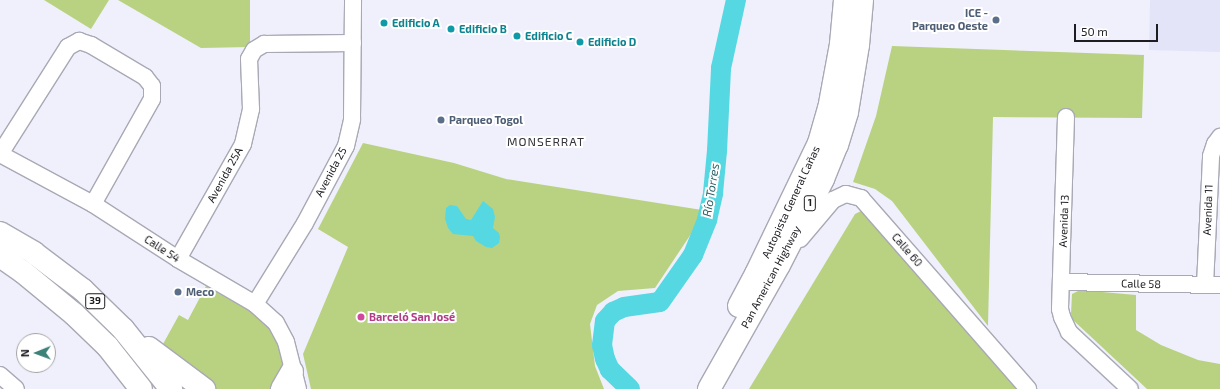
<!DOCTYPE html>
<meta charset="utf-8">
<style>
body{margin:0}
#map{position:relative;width:1220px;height:389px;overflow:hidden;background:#eff0fc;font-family:"Exo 2",sans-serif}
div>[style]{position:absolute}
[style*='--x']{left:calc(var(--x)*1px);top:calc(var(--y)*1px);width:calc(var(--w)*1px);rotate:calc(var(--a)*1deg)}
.built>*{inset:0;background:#e4e4f8}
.green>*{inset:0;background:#b9d281}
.water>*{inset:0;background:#55d8e2}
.river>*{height:20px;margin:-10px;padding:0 10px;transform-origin:10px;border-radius:10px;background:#55d8e2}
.roads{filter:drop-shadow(1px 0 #a8a9b4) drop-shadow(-1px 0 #a8a9b4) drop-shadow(0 1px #a8a9b4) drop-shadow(0 -1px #a8a9b4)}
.minor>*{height:16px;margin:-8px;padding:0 8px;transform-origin:8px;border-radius:8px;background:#fff}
.highway>*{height:22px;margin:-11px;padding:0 11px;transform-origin:11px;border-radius:11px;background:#fff}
.dots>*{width:11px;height:11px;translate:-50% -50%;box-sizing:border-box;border:2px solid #fff;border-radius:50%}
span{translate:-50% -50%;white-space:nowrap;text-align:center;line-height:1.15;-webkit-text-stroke:4px #fff;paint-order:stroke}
.shield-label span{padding:1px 3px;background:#fff;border:1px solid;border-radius:3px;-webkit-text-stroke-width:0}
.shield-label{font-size:10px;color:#1d1d21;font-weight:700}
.service-label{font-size:11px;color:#4e5e75;font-weight:700}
.right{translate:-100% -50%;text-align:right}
.left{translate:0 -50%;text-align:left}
.culture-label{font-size:11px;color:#0d838f;font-weight:700}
.street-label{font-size:11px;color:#1d1d21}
.hotel-label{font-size:11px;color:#b23c85;font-weight:700}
.neighbourhood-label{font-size:12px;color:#36363f;letter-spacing:1px}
.water-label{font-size:12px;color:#296064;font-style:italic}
.north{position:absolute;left:16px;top:333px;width:40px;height:40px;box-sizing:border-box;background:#fff;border:1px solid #a5a5a6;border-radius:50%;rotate:269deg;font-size:11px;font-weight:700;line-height:16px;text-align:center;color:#1d1d21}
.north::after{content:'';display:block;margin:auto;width:14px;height:18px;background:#3d8279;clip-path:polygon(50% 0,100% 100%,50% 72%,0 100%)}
.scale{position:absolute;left:1074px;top:24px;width:84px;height:18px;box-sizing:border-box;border:2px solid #1d1d21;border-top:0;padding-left:5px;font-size:12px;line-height:14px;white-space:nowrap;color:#1d1d21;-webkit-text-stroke:3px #fff;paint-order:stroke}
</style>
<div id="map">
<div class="built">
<div style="clip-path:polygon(1150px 0,1220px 0,1220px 52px,1149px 50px)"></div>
</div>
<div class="green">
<div style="clip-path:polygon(44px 0,109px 0,91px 29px)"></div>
<div style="clip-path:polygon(118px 0,250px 0,250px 47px,201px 48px)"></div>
<div style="clip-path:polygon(892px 46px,1144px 55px,1142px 118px,993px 117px,988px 326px,892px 201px,875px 189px,853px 182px,876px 116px)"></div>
<div style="clip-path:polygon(363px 143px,454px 163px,506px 179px,702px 210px,691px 234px,655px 288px,618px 291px,597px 305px,590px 324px,595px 366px,604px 389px,311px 389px,303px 354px,348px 247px,318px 229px)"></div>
<div style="clip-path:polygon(865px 209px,1019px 389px,749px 389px,855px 214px)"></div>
<div style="clip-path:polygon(206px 286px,258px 316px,269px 326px,276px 338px,282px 355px,284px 371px,274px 389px,215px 389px,163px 344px,179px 315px,188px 320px)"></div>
<div style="clip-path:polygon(1080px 290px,1136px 295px,1136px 330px,1161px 345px,1198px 360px,1220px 364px,1220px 389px,1147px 389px,1073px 320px,1071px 314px,1072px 294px)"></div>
</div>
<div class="water">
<div style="clip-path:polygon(483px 201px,493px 209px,495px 217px,493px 228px,499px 233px,500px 237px,499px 243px,492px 248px,486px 247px,476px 241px,473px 236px,453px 234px,448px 228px,445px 219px,446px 208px,450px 205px,457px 206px,466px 219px,471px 220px)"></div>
</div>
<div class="river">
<div style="--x:630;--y:389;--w:28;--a:-136"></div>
<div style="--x:610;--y:370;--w:12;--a:-114"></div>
<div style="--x:605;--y:359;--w:14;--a:-102"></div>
<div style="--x:602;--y:345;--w:24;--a:-83"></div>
<div style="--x:605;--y:321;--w:12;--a:-48"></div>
<div style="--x:613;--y:312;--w:12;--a:-24"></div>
<div style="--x:624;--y:307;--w:36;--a:-8"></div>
<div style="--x:660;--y:302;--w:57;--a:-54.9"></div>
<div style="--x:693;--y:255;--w:38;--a:-68"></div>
<div style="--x:707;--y:220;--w:28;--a:-77"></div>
<div style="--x:713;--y:193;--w:42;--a:-84.6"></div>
<div style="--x:717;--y:151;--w:83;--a:-87.2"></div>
<div style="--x:721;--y:68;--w:70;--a:-77.6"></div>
</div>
<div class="roads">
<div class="minor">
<div style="--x:1066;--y:117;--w:192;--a:91.8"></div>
<div style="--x:1060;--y:309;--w:8;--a:76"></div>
<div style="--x:1062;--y:317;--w:17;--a:65"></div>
<div style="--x:1069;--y:332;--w:83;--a:43.1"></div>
<div style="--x:0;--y:154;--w:106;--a:28.3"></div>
<div style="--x:93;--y:204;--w:101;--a:32.9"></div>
<div style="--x:178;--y:259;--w:89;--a:30.3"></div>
<div style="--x:255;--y:304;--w:28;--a:42"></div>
<div style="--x:276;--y:323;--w:21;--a:62"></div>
<div style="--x:286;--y:342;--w:49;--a:75.7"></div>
<div style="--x:0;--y:154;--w:127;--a:-57.6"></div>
<div style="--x:68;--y:47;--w:13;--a:-29"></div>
<div style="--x:79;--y:41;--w:13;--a:18"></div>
<div style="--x:91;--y:45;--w:63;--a:30.7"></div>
<div style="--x:145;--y:77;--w:11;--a:52"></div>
<div style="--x:152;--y:86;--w:13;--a:90"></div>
<div style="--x:152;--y:99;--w:120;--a:119.3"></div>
<div style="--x:800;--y:239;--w:51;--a:-49.8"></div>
<div style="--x:833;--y:200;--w:14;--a:-25"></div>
<div style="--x:846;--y:194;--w:16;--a:15"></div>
<div style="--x:861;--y:198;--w:254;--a:48.8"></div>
<div style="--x:178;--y:259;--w:132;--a:-60.5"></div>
<div style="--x:243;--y:144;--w:36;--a:-77"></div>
<div style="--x:251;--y:109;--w:50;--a:-92.3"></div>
<div style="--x:249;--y:59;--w:10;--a:-61"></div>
<div style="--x:254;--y:50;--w:12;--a:-31"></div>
<div style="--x:264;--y:44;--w:89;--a:-0.6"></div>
<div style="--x:1061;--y:282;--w:159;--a:1.1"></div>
<div style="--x:1205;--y:285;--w:129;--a:-87.3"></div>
<div style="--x:1211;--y:156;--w:13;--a:-72"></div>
<div style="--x:1215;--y:144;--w:9;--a:-54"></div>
<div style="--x:255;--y:304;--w:95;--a:-58.3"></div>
<div style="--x:305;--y:223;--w:87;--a:-62"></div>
<div style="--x:346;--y:146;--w:28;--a:-77"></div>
<div style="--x:352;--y:119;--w:119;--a:-89.5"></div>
<div style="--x:0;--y:375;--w:21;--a:41"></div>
</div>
<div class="highway">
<div style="--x:0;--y:233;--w:39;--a:30"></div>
<div style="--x:34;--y:253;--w:61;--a:37.1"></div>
<div style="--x:83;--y:290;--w:56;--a:44.3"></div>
<div style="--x:123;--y:329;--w:77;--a:51.3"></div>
<div style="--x:0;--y:256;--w:28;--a:35"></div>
<div style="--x:23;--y:272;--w:66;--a:39.5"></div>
<div style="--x:74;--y:314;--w:47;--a:44.1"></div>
<div style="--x:108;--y:347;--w:53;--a:51.8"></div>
<div style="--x:739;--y:306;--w:36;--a:-62"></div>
<div style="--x:756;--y:274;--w:145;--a:-64.3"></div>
<div style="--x:819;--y:143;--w:35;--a:-74"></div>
<div style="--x:829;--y:109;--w:66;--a:-79.5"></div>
<div style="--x:841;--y:44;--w:44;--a:-84.8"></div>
<div style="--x:149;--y:348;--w:69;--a:36.7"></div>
<div style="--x:282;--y:389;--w:20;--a:-60"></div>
<div style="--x:709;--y:389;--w:142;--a:-60.6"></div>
<div style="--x:779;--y:265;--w:97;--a:-62.9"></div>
<div style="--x:823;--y:179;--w:37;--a:-68"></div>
<div style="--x:837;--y:145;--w:34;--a:-73"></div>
<div style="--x:847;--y:112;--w:68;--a:-80.7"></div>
<div style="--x:858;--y:45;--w:45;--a:-84.9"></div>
</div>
</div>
<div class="dots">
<div style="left:996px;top:20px;background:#5c6f8a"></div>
<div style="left:384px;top:23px;background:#0f9aa8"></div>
<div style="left:451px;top:29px;background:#0f9aa8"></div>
<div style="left:517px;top:36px;background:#0f9aa8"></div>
<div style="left:580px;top:42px;background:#0f9aa8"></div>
<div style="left:441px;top:120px;background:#5c6f8a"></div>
<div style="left:178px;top:292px;background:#5c6f8a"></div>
<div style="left:361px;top:317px;background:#d1479c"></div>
</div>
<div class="shield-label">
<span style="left:810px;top:203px">1</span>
<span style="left:95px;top:301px">39</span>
</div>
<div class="service-label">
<span class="right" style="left:988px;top:20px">ICE -<br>Parqueo Oeste</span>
<span class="left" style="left:449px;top:120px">Parqueo Togol</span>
<span class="left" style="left:186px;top:292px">Meco</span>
</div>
<div class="culture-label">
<span class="left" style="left:392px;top:23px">Edificio A</span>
<span class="left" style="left:459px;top:29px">Edificio B</span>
<span class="left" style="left:525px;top:36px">Edificio C</span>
<span class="left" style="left:588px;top:42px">Edificio D</span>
</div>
<div class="street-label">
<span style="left:331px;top:172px;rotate:-62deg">Avenida 25</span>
<span style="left:225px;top:175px;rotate:-61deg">Avenida 25A</span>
<span style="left:791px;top:202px;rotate:-65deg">Autopista General Cañas</span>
<span style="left:1208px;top:210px;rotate:-88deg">Avenida 11</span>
<span style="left:1064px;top:221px;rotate:-88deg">Avenida 13</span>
<span style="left:162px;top:249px;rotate:33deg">Calle 54</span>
<span style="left:907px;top:250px;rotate:49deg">Calle 60</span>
<span style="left:771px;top:277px;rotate:-62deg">Pan American Highway</span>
<span style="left:1141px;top:284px;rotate:1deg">Calle 58</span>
</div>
<div class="hotel-label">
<span class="left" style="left:369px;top:317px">Barceló San José</span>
</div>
<div class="neighbourhood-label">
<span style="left:546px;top:142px">MONSERRAT</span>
</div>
<div class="water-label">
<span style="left:711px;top:190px;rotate:-81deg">Río Torres</span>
</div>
<div class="north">N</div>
<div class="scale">50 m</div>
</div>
